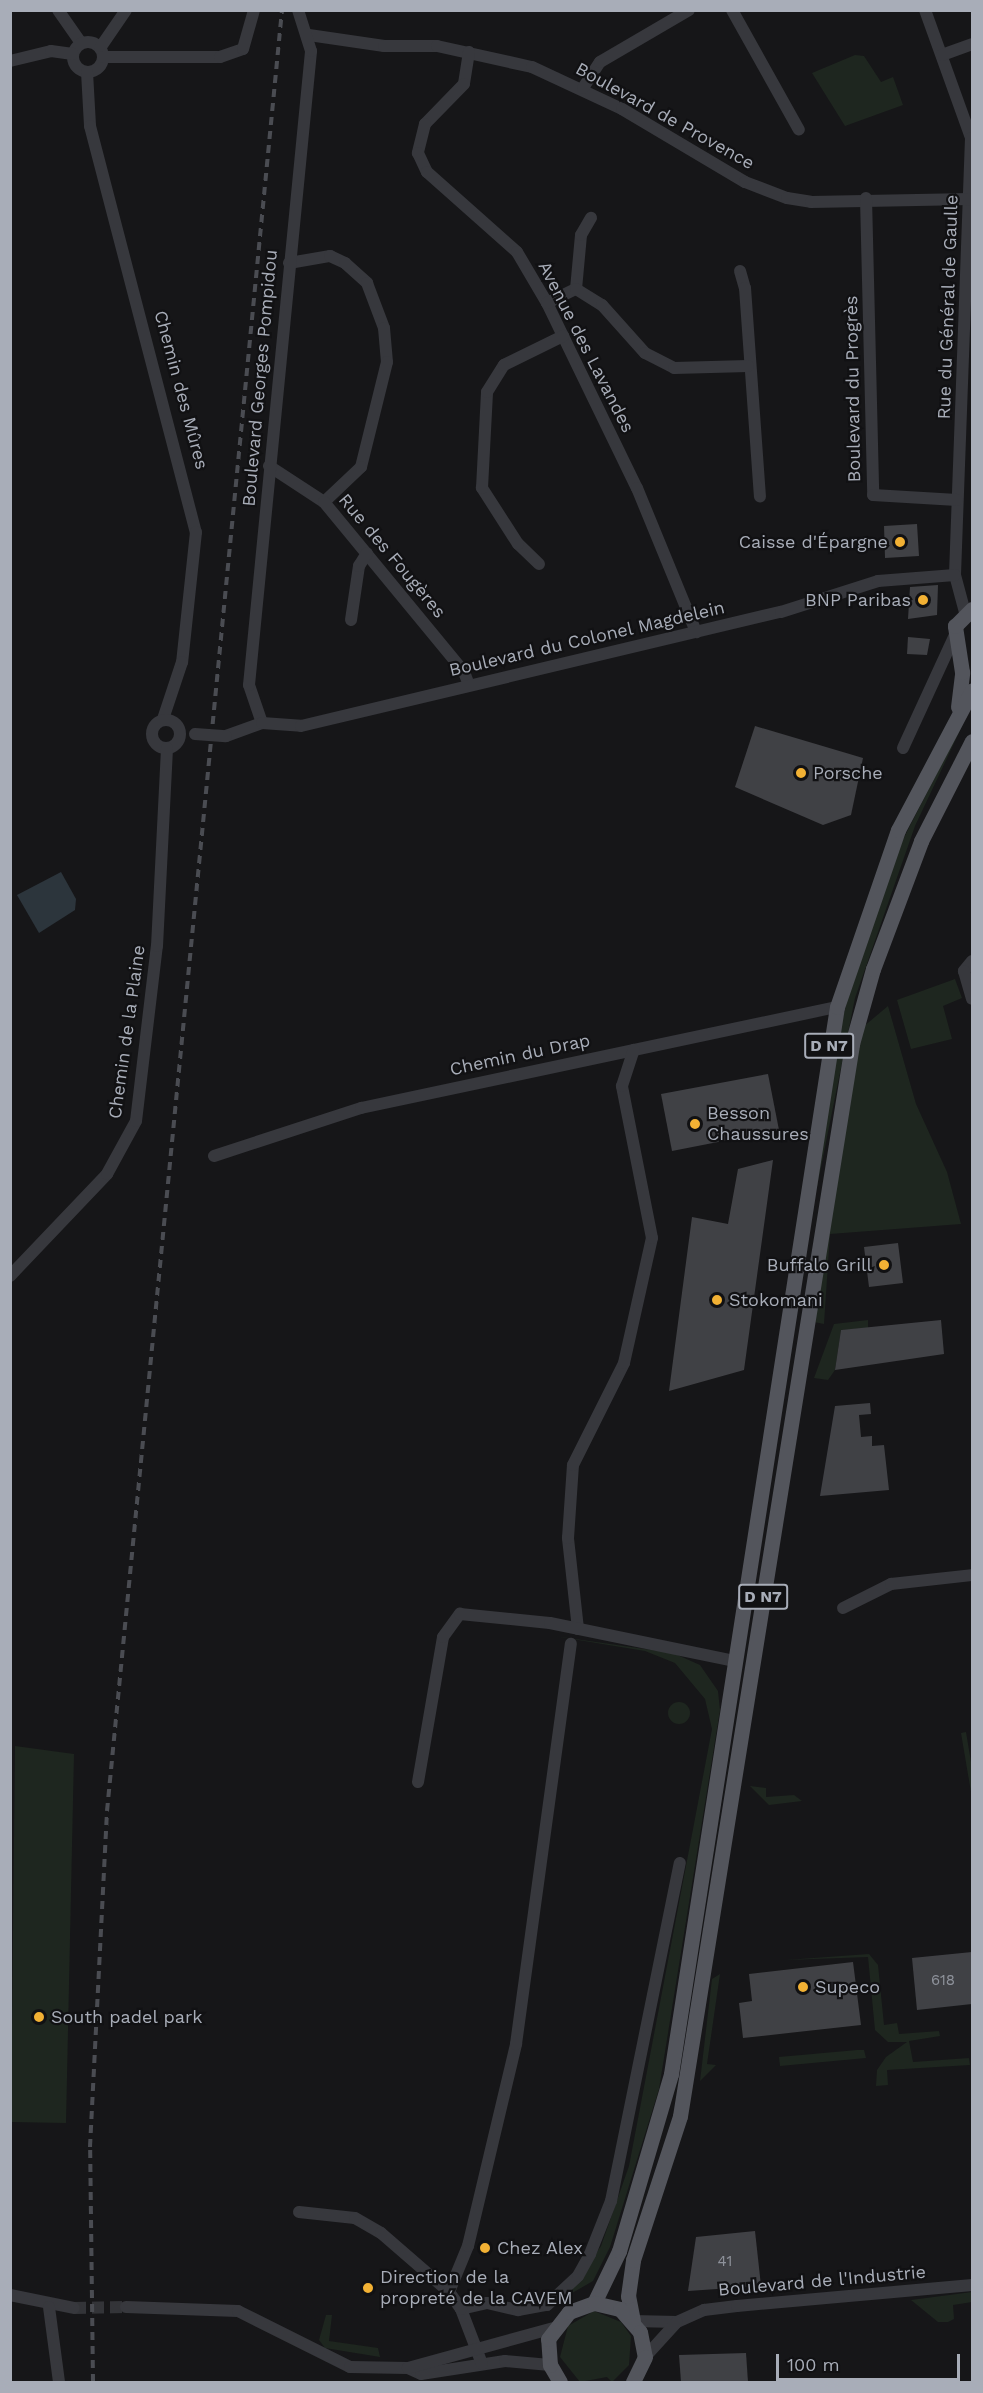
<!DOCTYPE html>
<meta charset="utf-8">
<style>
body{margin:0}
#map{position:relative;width:983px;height:2393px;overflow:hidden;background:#161618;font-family:"Work Sans",sans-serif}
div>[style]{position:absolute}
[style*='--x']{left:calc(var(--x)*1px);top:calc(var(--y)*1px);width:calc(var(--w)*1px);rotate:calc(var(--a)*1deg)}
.green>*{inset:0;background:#1e261f}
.round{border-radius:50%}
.water>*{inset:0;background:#2c353c}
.building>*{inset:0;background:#404145}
.minor-tunnel>*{height:12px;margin-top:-6px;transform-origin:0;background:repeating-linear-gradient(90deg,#333438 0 12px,transparent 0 18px)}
.minor>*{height:12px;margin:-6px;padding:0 6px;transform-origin:6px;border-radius:6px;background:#37383d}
.minor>.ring{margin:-6px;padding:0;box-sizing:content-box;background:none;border:12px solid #37383d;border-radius:50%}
.major>*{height:15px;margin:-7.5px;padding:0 7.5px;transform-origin:7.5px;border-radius:7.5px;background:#53555c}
.rail>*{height:4px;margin-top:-2px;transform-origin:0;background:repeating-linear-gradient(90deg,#4a4c52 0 8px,transparent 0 14px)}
.minor-bridge>*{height:12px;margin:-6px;padding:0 6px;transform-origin:6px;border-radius:6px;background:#37383d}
.dots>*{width:16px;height:16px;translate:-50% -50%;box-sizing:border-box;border:3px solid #111113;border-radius:50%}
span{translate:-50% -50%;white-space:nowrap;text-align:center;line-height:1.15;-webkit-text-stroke:4.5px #111113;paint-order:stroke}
.number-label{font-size:15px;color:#8e929b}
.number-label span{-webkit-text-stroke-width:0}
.shield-label span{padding:2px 4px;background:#111113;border:2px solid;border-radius:4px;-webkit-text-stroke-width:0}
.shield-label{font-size:16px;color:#a8adb8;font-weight:700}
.street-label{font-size:18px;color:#a8adb8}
.poi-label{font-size:18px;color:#a8adb8}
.right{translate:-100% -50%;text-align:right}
.left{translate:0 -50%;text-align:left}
.frame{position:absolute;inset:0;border:12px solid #a8adb8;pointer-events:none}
.scale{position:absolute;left:776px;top:2354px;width:184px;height:27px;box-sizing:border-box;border:3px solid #a8adb8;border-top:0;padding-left:8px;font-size:18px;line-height:21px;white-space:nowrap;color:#a8adb8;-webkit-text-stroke:4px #111113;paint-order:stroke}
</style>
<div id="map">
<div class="green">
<div style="clip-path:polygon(855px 55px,864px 56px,881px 82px,893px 77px,903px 105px,845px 126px,812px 73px)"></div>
<div style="clip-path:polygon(972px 705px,915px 826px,855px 998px,816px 1192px,834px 1053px,849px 993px,894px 857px)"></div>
<div style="clip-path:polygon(955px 979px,962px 998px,943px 1006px,952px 1039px,911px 1049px,897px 1000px)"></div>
<div style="clip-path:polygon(888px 1006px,916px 1104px,947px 1172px,961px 1224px,830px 1234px,824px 1324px,814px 1322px,837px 1151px,863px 1027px)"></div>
<div style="clip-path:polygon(868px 1320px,868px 1328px,841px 1330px,835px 1370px,828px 1380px,814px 1378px,834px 1324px)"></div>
<div style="clip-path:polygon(554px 1636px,673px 1653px,700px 1665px,718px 1691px,720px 1710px,659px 2089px,610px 2247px,593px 2281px,567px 2296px,601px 2246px,629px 2166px,712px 1729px,705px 1699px,675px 1663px,645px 1651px)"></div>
<div class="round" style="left:668px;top:1702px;width:22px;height:22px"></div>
<div style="clip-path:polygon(966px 1732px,972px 1768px,972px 1798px,961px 1733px)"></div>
<div style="clip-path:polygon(15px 1746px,74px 1754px,66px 2123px,11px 2122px)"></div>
<div style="clip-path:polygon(750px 1786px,766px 1788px,766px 1797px,794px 1795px,802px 1801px,769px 1805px)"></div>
<div style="clip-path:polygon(869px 1954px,878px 1965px,884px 2025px,897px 2023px,899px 2034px,939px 2031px,940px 2036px,909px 2041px,913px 2062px,969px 2058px,970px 2065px,887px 2070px,888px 2085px,876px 2086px,877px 2070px,886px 2057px,907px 2042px,888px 2042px,875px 2030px,868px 1957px,786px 1960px)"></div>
<div style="clip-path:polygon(720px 1974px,707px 2064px,716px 2065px,700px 2081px,712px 1979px)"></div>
<div style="clip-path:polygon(857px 2050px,864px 2050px,866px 2058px,780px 2066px,779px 2057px)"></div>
<div style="clip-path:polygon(972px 2292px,972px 2302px,953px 2305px,954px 2319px,948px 2322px,938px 2322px,911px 2300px)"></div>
<div style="clip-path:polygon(594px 2311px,621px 2322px,631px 2336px,629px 2365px,612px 2382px,607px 2377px,580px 2382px,560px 2357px,568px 2326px)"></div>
<div style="clip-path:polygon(326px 2315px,332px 2315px,329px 2341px,378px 2348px,380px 2357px,325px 2348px,319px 2340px)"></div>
</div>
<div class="water">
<div style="clip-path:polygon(61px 872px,76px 899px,75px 910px,39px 933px,17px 895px)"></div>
</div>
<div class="building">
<div style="clip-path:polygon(917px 524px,919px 556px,885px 558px,884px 526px)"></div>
<div style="clip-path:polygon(938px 585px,937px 615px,908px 619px,910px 587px)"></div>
<div style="clip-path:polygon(908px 637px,930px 639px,927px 655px,907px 654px)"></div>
<div style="clip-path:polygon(755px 726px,863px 758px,851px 815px,823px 825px,735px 787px)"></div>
<div style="clip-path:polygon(768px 1074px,779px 1130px,672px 1151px,661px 1094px)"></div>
<div style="clip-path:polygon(773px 1160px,744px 1370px,669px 1391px,692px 1217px,728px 1224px,738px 1169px)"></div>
<div style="clip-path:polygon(898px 1243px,903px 1283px,869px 1287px,864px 1247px)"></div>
<div style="clip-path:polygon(941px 1320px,944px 1354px,835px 1370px,841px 1330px)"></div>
<div style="clip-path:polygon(870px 1403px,871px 1414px,859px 1415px,861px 1437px,872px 1436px,872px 1446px,884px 1445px,889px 1490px,820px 1496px,835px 1406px)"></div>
<div style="clip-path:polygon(972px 1952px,972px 2004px,917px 2010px,912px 1958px)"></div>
<div style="clip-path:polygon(853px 1962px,861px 2025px,743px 2038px,739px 2003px,752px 2001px,749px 1974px)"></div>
<div style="clip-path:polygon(755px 2231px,761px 2286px,688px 2291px,696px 2237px)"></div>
<div style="clip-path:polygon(746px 2353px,748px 2382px,681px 2382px,679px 2355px)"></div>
</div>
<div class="minor-tunnel">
<div style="--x:74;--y:2308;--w:52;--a:-1.1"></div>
</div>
<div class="minor">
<div style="--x:58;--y:10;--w:40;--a:55.1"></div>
<div style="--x:732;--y:10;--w:137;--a:60.8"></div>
<div style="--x:925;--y:10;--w:136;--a:70.2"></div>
<div style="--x:971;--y:138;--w:437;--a:92.1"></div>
<div style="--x:955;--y:575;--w:38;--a:75"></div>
<div style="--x:309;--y:35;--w:76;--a:8.3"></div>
<div style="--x:384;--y:46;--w:53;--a:0"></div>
<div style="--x:437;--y:46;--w:97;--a:12.5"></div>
<div style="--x:532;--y:67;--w:99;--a:25"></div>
<div style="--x:622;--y:109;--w:143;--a:30.7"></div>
<div style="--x:745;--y:182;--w:45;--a:20.9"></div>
<div style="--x:787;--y:198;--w:24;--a:9"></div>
<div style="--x:811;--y:202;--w:159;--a:-1.1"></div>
<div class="ring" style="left:73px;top:42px;width:18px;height:18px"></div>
<div style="--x:100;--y:48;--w:46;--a:-55.6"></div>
<div style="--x:469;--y:52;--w:32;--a:99"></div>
<div style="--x:464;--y:84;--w:56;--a:134.3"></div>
<div style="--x:425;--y:124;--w:30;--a:104"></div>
<div style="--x:418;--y:153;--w:21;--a:65"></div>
<div style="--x:427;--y:172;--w:120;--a:41.6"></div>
<div style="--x:517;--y:252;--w:59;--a:59.5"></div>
<div style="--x:547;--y:303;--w:206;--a:64.1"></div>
<div style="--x:637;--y:488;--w:156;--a:67.7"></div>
<div style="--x:942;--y:55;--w:32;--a:-20"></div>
<div style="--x:103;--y:57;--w:117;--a:0"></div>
<div style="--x:220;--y:57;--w:24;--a:-19"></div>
<div style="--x:243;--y:49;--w:41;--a:-74.2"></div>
<div style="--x:10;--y:61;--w:42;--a:-13.7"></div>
<div style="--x:51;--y:51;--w:22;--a:8"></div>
<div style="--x:87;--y:72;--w:54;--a:86.8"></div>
<div style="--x:90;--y:126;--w:420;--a:75.4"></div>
<div style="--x:196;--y:532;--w:131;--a:96.1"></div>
<div style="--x:182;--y:662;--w:60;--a:108.4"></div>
<div style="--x:583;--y:88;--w:31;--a:-57"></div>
<div style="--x:600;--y:62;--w:103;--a:-30.3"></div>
<div style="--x:866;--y:198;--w:297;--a:88.6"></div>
<div style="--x:873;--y:495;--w:84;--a:3.4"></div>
<div style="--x:289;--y:263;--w:42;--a:-9.7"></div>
<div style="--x:330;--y:256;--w:17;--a:25"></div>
<div style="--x:345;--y:263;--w:30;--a:42"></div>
<div style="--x:367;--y:283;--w:48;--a:69.3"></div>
<div style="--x:384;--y:328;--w:34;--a:85"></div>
<div style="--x:387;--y:362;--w:108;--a:103.9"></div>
<div style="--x:361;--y:467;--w:51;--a:136.6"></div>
<div style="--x:740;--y:271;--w:18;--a:74"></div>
<div style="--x:745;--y:288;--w:209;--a:85.9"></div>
<div style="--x:576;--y:289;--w:54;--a:-84.7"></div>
<div style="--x:581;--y:235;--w:20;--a:-60"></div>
<div style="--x:547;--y:303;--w:32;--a:-26"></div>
<div style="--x:576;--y:289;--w:31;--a:32"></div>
<div style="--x:602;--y:305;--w:64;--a:48.1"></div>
<div style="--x:645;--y:353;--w:33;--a:27"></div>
<div style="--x:674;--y:368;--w:74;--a:-1.5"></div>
<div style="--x:269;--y:466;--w:66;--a:33.2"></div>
<div style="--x:324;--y:502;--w:220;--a:50.5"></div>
<div style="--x:464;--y:672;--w:14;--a:69"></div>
<div style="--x:539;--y:564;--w:29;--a:-136"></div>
<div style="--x:518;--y:544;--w:67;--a:-122.7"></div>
<div style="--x:482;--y:488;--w:96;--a:-87"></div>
<div style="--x:487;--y:392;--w:32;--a:-58"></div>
<div style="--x:504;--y:365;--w:66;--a:-26.2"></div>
<div style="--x:351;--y:620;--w:55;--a:-81.6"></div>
<div style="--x:359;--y:566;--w:15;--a:-58"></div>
<div class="ring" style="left:152px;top:720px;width:16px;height:16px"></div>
<div style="--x:262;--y:723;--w:40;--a:-108.9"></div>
<div style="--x:249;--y:685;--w:637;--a:-84.41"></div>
<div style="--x:311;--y:51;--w:43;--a:-107.6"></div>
<div style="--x:226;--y:736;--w:38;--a:-20"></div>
<div style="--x:262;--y:723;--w:39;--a:4"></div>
<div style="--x:301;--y:726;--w:493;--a:-13.4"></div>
<div style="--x:781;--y:612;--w:102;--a:-17.7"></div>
<div style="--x:878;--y:581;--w:77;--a:-4.5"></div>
<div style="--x:903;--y:748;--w:124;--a:-65.3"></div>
<div style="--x:972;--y:961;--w:13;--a:129"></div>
<div style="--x:964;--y:971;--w:29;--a:74"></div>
<div style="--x:214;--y:1156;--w:155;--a:-18.1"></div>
<div style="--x:361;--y:1108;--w:487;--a:-12"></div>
<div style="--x:10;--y:1276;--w:141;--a:-46.4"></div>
<div style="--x:107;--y:1174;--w:60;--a:-61.3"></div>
<div style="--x:136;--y:1121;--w:176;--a:-83.2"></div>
<div style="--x:157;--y:946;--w:198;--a:-87.1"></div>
<div style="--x:843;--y:1608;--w:54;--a:-26.6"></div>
<div style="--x:891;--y:1584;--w:81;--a:-6.3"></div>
<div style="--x:578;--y:1629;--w:92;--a:-96.3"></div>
<div style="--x:568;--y:1538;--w:73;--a:-86.1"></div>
<div style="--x:573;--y:1465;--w:114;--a:-63.4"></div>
<div style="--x:624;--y:1363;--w:128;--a:-77.4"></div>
<div style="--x:652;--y:1238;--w:155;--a:-101.2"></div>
<div style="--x:622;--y:1086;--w:38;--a:-72"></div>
<div style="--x:418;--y:1782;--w:147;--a:-80.2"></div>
<div style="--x:443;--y:1637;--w:29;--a:-54"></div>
<div style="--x:460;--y:1614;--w:90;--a:5.7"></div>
<div style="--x:550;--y:1623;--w:189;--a:11.6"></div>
<div style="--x:299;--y:2212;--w:56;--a:6.1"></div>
<div style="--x:355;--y:2218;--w:30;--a:30"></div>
<div style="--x:381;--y:2233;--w:90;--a:40.9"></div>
<div style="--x:10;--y:2295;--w:65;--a:11.5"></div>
<div style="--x:49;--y:2307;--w:76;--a:82.4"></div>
<div style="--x:126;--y:2307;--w:112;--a:2"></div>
<div style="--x:238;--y:2311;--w:125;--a:26.6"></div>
<div style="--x:350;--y:2367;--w:58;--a:1"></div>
<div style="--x:408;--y:2368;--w:14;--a:25"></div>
<div style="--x:421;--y:2374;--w:85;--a:-8.8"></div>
<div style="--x:505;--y:2361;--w:45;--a:5.1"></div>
<div style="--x:461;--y:2309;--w:27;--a:-13"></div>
<div style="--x:487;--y:2303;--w:32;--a:13"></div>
<div style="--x:518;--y:2310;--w:29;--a:-10"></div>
<div style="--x:547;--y:2305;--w:42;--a:-43.1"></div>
<div style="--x:578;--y:2276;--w:25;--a:-61"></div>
<div style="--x:590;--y:2254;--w:57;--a:-68.4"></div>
<div style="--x:611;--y:2201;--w:345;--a:-78.5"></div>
<div style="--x:633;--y:2321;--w:44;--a:1.3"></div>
<div style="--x:677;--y:2322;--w:30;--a:-24"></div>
<div style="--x:704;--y:2310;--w:33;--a:-7"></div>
<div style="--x:737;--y:2306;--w:236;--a:-5.1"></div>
<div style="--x:645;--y:2357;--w:47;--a:-47.6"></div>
<div style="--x:482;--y:2364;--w:59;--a:-110.9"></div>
<div style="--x:461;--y:2309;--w:21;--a:-125"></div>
<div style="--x:449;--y:2292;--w:50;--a:-67.6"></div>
<div style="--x:468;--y:2246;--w:208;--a:-76.6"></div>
<div style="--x:516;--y:2044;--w:404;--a:-82.2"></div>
<div style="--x:408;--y:2368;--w:150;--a:-15.4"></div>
</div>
<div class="major">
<div style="--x:958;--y:707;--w:35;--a:-83"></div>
<div style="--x:962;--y:672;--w:47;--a:-98.7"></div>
<div style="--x:955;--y:626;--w:24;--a:-45"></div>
<div style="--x:594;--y:2303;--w:58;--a:-64.3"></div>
<div style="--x:619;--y:2251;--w:184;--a:-73.6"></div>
<div style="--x:671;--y:2074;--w:1080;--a:-81.16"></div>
<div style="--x:837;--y:1007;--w:187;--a:-71"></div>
<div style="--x:898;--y:830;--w:158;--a:-62.1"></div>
<div style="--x:633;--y:2321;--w:25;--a:-101"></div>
<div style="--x:628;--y:2296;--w:36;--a:-82"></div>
<div style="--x:633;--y:2260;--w:151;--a:-71.9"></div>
<div style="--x:680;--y:2116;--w:1086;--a:-80.88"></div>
<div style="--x:852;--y:1044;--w:78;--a:-74.4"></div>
<div style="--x:873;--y:969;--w:137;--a:-69.4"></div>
<div style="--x:921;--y:841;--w:112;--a:-63"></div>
<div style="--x:560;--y:2382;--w:20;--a:-120"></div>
<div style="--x:550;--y:2365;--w:26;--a:-94"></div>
<div style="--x:548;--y:2339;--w:34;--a:-52"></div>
<div style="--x:569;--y:2312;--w:27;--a:-20"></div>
<div style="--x:594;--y:2303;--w:27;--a:13"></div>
<div style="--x:620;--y:2309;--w:30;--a:49"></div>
<div style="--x:640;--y:2332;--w:25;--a:79"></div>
<div style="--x:645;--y:2357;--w:28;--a:116"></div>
</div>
<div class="rail">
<div style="--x:93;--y:2382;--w:235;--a:-90.7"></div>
<div style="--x:90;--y:2147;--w:336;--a:-87.1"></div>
<div style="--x:107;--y:1811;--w:1809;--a:-84.45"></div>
</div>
<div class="minor-bridge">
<div style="--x:195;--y:734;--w:31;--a:4"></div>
</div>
<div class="dots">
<div style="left:900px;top:542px;background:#f2b134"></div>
<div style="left:923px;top:600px;background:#f2b134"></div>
<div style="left:801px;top:773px;background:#f2b134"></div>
<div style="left:695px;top:1124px;background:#f2b134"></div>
<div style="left:884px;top:1265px;background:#f2b134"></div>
<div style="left:717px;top:1300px;background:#f2b134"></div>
<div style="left:803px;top:1987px;background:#f2b134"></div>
<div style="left:39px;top:2017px;background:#f2b134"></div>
<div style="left:485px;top:2248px;background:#f2b134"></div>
<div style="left:368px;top:2288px;background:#f2b134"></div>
</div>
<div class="number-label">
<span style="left:943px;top:1981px">618</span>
<span style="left:725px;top:2262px">41</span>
</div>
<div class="shield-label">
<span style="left:829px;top:1046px">D N7</span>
<span style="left:763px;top:1597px">D N7</span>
</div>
<div class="street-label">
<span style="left:665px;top:116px;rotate:29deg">Boulevard de Provence</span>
<span style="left:948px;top:307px;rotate:-88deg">Rue du Général de Gaulle</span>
<span style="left:586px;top:347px;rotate:63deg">Avenue des Lavandes</span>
<span style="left:260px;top:378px;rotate:-85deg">Boulevard Georges Pompidou</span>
<span style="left:853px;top:389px;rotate:-91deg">Boulevard du Progrès</span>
<span style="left:181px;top:390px;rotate:75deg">Chemin des Mûres</span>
<span style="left:392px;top:556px;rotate:50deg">Rue des Fougères</span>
<span style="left:587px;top:639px;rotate:-13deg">Boulevard du Colonel Magdelein</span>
<span style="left:127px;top:1032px;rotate:-82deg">Chemin de la Plaine</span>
<span style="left:520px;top:1055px;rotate:-12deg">Chemin du Drap</span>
<span style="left:822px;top:2281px;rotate:-5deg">Boulevard de l'Industrie</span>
</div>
<div class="poi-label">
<span class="right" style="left:888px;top:542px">Caisse d'Épargne</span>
<span class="right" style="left:911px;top:600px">BNP Paribas</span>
<span class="left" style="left:813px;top:773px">Porsche</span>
<span class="left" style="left:707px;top:1124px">Besson<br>Chaussures</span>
<span class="right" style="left:872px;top:1265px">Buffalo Grill</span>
<span class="left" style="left:729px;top:1300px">Stokomani</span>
<span class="left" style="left:815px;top:1987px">Supeco</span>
<span class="left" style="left:51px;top:2017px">South padel park</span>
<span class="left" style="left:497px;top:2248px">Chez Alex</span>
<span class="left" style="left:380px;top:2288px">Direction de la<br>propreté de la CAVEM</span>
</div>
<div class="frame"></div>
<div class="scale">100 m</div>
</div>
